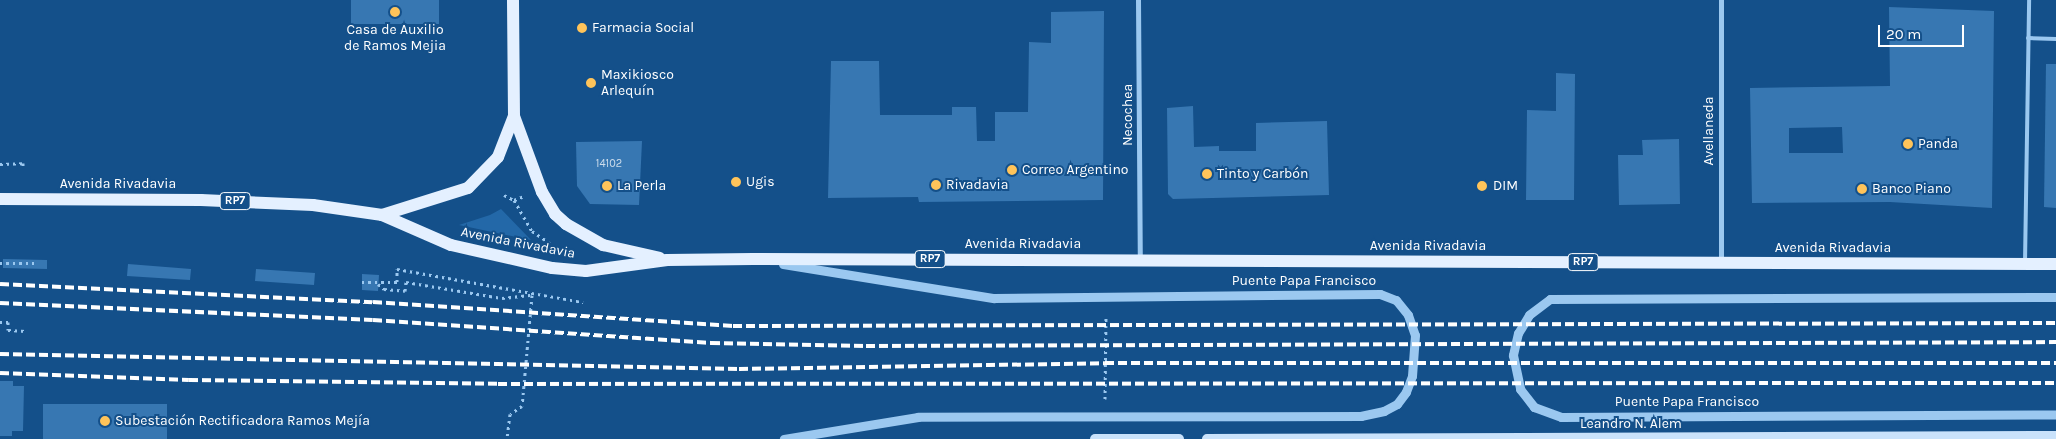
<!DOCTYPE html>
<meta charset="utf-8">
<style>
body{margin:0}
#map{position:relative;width:2056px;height:439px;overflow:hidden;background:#14508a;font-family:Karla,sans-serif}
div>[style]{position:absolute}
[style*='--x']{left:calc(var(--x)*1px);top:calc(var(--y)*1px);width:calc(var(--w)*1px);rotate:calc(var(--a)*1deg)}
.green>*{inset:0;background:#2368a8}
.building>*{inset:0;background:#3777b2}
.path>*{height:3px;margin-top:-1.5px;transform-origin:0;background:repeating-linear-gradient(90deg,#9bc8f0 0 2.5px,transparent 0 6.5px)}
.service>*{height:4px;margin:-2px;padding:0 2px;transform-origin:2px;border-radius:2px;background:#9bc8f0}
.minor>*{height:5px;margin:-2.5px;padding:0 2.5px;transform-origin:2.5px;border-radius:2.5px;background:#9bc8f0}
.tertiary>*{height:9px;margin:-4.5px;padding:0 4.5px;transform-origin:4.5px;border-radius:4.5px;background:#9bc8f0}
.secondary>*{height:10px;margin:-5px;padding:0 5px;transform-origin:5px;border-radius:5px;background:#c9e2fb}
.primary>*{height:12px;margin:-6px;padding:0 6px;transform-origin:6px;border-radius:6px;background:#e4f0ff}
.rail>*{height:4px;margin-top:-2px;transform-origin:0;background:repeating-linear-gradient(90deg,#fff 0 9px,transparent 0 13px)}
.dots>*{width:14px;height:14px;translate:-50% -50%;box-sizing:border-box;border:2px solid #14508a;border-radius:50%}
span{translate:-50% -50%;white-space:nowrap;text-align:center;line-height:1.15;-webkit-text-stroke:4px #14508a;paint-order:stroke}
.number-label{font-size:11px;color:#cdddec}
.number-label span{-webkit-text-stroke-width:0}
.shield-label span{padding:1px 4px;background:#14508a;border:1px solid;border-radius:4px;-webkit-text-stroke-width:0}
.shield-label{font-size:12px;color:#fff;font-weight:700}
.poi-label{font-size:14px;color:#fff}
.left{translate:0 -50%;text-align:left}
.street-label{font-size:14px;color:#fff}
.scale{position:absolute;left:1878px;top:25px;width:86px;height:22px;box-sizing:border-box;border:2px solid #fff;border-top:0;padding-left:6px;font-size:15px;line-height:18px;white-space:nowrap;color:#fff;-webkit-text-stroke:4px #14508a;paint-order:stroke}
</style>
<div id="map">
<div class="green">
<div style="clip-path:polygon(501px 209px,531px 240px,459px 225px,490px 215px)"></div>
</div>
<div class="building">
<div style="clip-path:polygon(351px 0,439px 0,439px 24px,351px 24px)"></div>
<div style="clip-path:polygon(evenodd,1889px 7px,1994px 11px,1992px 208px,1890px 202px,1752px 203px,1750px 88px,1890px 86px,1889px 7px,1842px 127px,1843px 153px,1789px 153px,1789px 128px,1842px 127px)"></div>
<div style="clip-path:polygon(1104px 11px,1103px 200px,919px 202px,918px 197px,828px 198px,831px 61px,879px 61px,880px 115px,952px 115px,952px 107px,976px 107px,977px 141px,995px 141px,995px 112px,1028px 112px,1029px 42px,1051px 43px,1051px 12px)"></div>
<div style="clip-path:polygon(2046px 64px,2056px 64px,2056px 208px,2044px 207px)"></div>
<div style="clip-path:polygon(1556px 73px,1575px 74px,1574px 200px,1526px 200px,1527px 110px,1556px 111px)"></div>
<div style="clip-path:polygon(1193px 106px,1194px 147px,1219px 146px,1219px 151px,1256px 151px,1256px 123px,1327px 121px,1329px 195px,1173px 199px,1168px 194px,1167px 108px)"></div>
<div style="clip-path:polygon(1679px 139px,1680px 204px,1619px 205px,1618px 155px,1643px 155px,1642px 140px)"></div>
<div style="clip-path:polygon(642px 141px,639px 205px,590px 204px,577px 186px,576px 142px)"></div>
<div style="clip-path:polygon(3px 259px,47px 260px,47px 269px,3px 268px)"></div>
<div style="clip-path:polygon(128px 264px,191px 269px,190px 280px,127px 276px)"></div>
<div style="clip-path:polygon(256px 269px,315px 273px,314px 285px,255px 281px)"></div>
<div style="clip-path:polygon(362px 274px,379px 275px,378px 291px,362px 290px)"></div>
<div style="clip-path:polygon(0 381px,13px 381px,13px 386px,24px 386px,23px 431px,12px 431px,12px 436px,0 436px)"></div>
<div style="clip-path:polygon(43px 404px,167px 404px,167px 439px,43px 439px)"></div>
</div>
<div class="path">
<div style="--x:0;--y:164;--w:23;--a:-2"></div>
<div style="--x:23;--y:163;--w:6;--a:90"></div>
<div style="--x:504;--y:195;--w:11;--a:27"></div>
<div style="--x:514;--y:200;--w:9;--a:-21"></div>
<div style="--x:514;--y:200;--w:36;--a:60"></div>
<div style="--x:532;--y:231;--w:25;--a:34"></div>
<div style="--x:0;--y:263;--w:34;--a:0"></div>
<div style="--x:362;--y:282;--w:35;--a:0"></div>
<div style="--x:397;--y:282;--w:13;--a:-90"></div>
<div style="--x:397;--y:269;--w:189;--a:10.1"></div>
<div style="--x:378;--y:284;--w:8;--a:40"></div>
<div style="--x:384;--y:289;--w:21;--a:5"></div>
<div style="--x:405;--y:291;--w:9;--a:-84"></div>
<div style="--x:406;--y:282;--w:97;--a:9.5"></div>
<div style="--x:502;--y:298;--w:30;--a:-6"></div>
<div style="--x:532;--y:295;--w:111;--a:95.1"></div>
<div style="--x:522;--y:406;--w:14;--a:146"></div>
<div style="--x:510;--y:414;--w:25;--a:97"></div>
<div style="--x:0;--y:322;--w:8;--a:0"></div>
<div style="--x:8;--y:322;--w:8;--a:90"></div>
<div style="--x:8;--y:330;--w:18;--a:3"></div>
<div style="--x:1105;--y:399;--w:84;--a:-89.3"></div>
</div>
<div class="service">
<div style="--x:2028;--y:38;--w:28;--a:2"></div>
<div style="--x:2025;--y:263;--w:263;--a:-89.1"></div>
</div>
<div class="minor">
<div style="--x:1138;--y:0;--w:259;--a:89.6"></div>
<div style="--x:1721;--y:0;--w:262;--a:90"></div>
</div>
<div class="tertiary">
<div style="--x:783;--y:264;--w:214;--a:9.2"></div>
<div style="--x:994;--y:298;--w:386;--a:-0.6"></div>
<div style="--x:1380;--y:294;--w:17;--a:21"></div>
<div style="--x:1396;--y:300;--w:19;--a:51"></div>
<div style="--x:1408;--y:315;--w:21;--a:71"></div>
<div style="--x:1415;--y:335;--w:41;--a:94.2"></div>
<div style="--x:1412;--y:376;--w:17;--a:111"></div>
<div style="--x:1406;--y:392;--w:15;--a:127"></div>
<div style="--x:1397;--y:404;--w:15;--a:152"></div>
<div style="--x:1384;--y:411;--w:24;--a:168"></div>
<div style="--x:1361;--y:416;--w:443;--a:179.9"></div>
<div style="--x:918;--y:417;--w:136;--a:170.7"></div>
<div style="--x:2056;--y:297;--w:506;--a:179.77"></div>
<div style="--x:1550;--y:299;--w:26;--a:143"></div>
<div style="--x:1529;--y:315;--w:21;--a:121"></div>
<div style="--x:1518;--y:333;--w:23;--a:103"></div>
<div style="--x:1513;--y:355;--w:35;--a:78"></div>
<div style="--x:1520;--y:389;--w:23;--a:52"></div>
<div style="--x:1534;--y:407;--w:29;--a:20"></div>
<div style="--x:1561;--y:417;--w:495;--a:-0.3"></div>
</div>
<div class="secondary">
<div style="--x:1095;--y:439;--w:84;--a:0"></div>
<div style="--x:1207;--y:439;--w:849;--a:-0.2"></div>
</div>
<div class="primary">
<div style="--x:514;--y:116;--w:81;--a:69.8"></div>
<div style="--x:542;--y:192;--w:26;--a:59"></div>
<div style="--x:555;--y:214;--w:15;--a:42"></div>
<div style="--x:566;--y:224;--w:43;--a:29.6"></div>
<div style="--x:603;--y:245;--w:58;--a:12.8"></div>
<div style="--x:0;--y:199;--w:201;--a:0.3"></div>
<div style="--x:201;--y:200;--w:112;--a:2.6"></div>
<div style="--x:313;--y:205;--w:70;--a:8.2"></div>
<div style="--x:382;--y:215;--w:75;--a:23.5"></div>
<div style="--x:451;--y:245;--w:104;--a:12.8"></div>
<div style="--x:552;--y:268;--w:34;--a:5"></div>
<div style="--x:586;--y:271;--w:82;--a:-7.7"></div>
<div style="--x:667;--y:260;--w:86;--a:-0.7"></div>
<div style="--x:753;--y:259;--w:1303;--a:0.22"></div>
<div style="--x:382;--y:215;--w:90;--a:-17.4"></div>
<div style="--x:468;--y:188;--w:43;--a:-45.9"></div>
<div style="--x:498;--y:157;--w:44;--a:-68.7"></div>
<div style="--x:514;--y:116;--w:116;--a:-90.5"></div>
</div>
<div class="rail">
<div style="--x:0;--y:284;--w:373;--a:2.8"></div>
<div style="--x:373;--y:302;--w:361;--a:3.8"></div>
<div style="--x:733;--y:326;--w:1323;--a:-0.13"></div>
<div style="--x:0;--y:303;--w:373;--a:2.6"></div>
<div style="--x:373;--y:320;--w:339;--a:3.9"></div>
<div style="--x:711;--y:343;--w:155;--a:1.1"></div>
<div style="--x:866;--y:346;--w:1190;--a:-0.19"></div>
<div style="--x:0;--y:354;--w:739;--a:1.16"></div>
<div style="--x:739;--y:369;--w:366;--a:-0.9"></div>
<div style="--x:1105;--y:363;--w:951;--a:0"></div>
<div style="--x:0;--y:373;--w:189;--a:2.1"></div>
<div style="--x:189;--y:380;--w:309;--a:0.7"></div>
<div style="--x:498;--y:384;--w:1558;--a:-0.04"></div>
</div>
<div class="dots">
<div style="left:395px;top:12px;background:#ffc45a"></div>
<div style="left:582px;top:28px;background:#ffc45a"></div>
<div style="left:591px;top:83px;background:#ffc45a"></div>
<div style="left:1908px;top:144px;background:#ffc45a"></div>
<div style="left:1012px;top:170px;background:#ffc45a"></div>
<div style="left:1207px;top:174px;background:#ffc45a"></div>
<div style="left:736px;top:182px;background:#ffc45a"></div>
<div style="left:936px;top:185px;background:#ffc45a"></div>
<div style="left:607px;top:186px;background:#ffc45a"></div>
<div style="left:1482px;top:186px;background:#ffc45a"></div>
<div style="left:1862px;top:189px;background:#ffc45a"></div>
<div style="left:105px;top:421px;background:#ffc45a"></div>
</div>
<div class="number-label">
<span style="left:609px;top:164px">14102</span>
</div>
<div class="shield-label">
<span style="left:235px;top:201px">RP7</span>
<span style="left:930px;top:259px">RP7</span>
<span style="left:1583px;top:262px">RP7</span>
</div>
<div class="poi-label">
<span class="left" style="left:592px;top:28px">Farmacia Social</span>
<span style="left:395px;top:38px">Casa de Auxilio<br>de Ramos Mejia</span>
<span class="left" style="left:601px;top:83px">Maxikiosco<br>Arlequín</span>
<span class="left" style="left:1918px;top:144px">Panda</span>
<span class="left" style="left:1022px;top:170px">Correo Argentino</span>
<span class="left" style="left:1217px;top:174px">Tinto y Carbón</span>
<span class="left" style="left:746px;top:182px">Ugis</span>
<span class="left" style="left:946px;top:185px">Rivadavia</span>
<span class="left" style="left:617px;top:186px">La Perla</span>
<span class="left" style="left:1493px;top:186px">DIM</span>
<span class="left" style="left:1872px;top:189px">Banco Piano</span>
<span class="left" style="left:115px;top:421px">Subestación Rectificadora Ramos Mejía</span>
</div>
<div class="street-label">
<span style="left:1128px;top:115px;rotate:-90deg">Necochea</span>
<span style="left:1709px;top:131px;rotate:-90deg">Avellaneda</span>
<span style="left:118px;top:184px">Avenida Rivadavia</span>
<span style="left:518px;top:243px;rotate:11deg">Avenida Rivadavia</span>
<span style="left:1023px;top:244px">Avenida Rivadavia</span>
<span style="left:1428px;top:246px">Avenida Rivadavia</span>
<span style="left:1833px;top:248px">Avenida Rivadavia</span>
<span style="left:1304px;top:281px">Puente Papa Francisco</span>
<span style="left:1687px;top:402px">Puente Papa Francisco</span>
<span style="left:1631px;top:424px">Leandro N. Alem</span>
</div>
<div class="scale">20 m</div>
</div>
